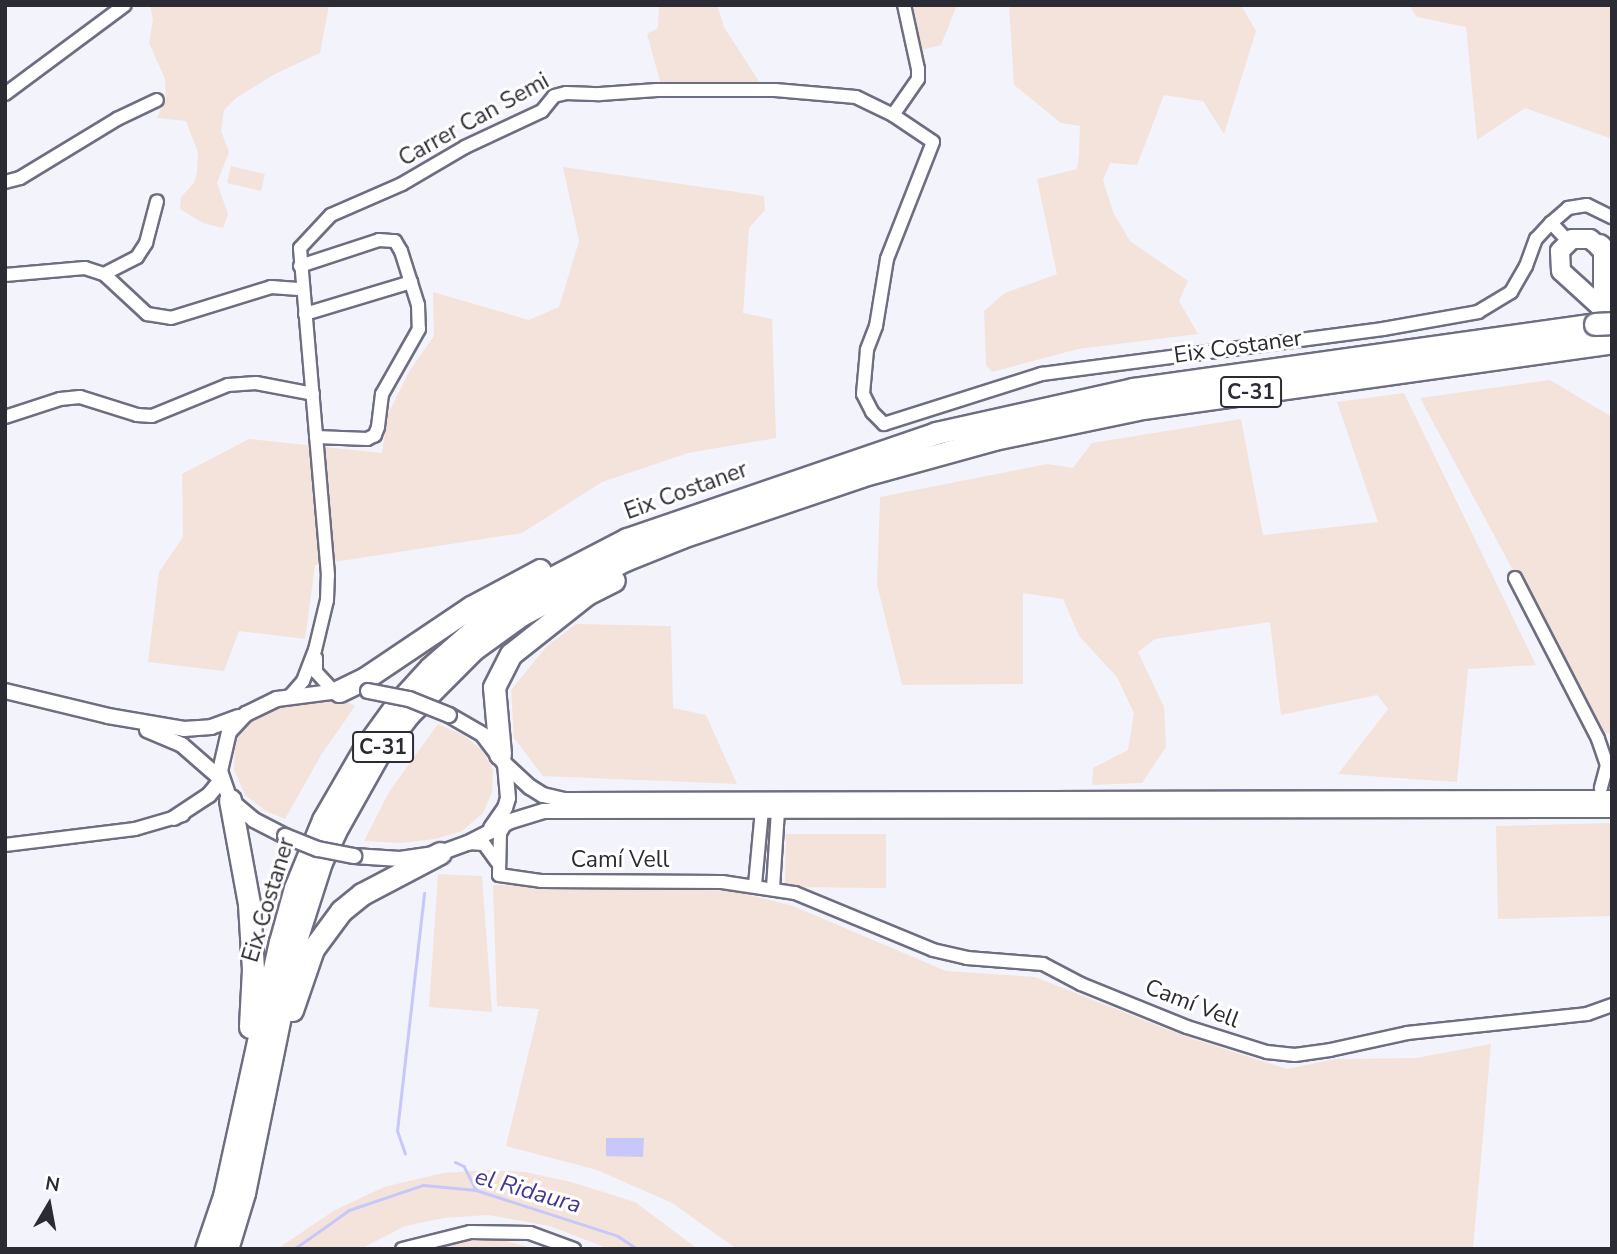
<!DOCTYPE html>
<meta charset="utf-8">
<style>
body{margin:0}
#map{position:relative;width:1617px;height:1254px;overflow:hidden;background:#f3f3fc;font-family:"Nunito Sans",sans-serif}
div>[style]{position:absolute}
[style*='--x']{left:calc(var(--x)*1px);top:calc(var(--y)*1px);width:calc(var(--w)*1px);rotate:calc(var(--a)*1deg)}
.green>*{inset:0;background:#f3e3db}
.water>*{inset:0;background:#c7c7fa}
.stream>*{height:2.5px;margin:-1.25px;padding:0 1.25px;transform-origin:1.25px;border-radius:1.25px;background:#c7c7fa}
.roads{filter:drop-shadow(2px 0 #6e6e81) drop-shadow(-2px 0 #6e6e81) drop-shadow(0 2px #6e6e81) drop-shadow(0 -2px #6e6e81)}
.minor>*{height:12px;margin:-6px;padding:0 6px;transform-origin:6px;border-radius:6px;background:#fff}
.tertiary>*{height:14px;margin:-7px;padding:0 7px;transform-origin:7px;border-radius:7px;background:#fff}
.secondary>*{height:18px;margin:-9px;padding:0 9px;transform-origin:9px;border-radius:9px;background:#fff}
.motorway>*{height:21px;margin:-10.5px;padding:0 10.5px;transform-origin:10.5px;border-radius:10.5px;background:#fff}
.bridges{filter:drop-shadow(2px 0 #6e6e81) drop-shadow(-2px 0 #6e6e81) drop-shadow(0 2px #6e6e81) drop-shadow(0 -2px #6e6e81)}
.tertiary-bridge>*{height:14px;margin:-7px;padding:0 7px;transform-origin:7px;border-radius:7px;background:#fff}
.motorway-bridge>*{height:21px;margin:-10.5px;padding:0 10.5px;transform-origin:10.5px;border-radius:10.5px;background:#fff}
span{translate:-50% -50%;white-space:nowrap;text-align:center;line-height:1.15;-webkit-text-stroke:6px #fff;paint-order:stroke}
.shield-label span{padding:2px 5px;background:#fff;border:2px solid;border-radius:5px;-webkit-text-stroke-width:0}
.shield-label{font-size:21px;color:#2b2b33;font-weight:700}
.street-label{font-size:23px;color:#2b2b33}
.water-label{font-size:24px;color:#453694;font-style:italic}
.frame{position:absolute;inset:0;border:7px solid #2b2b33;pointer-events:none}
.north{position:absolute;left:14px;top:1170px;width:70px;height:70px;-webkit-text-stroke:5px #fff;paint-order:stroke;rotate:10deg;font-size:19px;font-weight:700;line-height:28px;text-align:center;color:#2b2b33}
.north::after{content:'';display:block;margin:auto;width:24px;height:32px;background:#2b2b33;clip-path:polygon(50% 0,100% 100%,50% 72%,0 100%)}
</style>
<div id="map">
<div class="green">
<div style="clip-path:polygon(150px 5px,329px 5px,320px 53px,275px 74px,236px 98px,224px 110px,221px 131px,229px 152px,217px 183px,228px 214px,223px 228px,203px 223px,180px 209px,181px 197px,194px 183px,197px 173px,198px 152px,186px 121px,157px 118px,166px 98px,165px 79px,149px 43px,153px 19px)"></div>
<div style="clip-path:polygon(659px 5px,717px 5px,724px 27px,762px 86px,661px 85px,647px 34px,658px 28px)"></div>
<div style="clip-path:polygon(913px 5px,957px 5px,941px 45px,921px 50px)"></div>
<div style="clip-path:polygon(1009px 5px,1241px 5px,1256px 31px,1224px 134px,1203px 101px,1164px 95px,1137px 165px,1110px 163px,1103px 180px,1113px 212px,1130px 241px,1188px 281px,1179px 301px,1198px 334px,1078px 349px,992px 372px,986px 365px,984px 311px,1005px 293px,1057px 274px,1037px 179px,1077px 169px,1079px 156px,1080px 126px,1061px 123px,1014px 85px)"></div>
<div style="clip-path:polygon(1409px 5px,1612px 5px,1612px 139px,1525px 108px,1477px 140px,1466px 27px,1417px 17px)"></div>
<div style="clip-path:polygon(231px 166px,265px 174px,261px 191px,227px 183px)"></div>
<div style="clip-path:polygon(563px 167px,764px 196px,765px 210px,749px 228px,743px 313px,772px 319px,776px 438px,688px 453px,602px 482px,522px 533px,315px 565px,305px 639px,239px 631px,224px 671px,148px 662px,159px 572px,183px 537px,182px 474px,249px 439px,382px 453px,388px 414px,410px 370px,434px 336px,433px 292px,529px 320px,559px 307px,579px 241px)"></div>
<div style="clip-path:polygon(1550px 380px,1612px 417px,1612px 733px,1601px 733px,1420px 398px)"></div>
<div style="clip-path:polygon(1404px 393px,1536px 665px,1468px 669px,1457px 782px,1338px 774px,1388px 709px,1377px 695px,1281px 715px,1270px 622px,1155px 639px,1138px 652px,1164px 707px,1166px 747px,1142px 783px,1092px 785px,1093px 768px,1128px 750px,1134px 713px,1117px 677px,1079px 636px,1063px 599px,1023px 593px,1023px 684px,902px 685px,877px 585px,880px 497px,1047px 464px,1073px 468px,1092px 443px,1241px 419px,1263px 535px,1378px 522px,1337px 402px)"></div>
<div style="clip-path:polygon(576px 624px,671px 626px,673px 708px,706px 715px,737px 784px,543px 776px,514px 738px,511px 690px,547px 646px)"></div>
<div style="clip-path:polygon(342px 699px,355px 706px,321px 755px,285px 819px,266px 811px,245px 795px,234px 770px,235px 749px,239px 733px,250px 720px,286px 705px,311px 700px)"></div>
<div style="clip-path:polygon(438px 724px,463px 735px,482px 750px,493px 769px,492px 792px,483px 813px,462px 831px,435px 839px,400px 843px,364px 841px,389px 792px)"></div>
<div style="clip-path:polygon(1612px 823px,1612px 916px,1498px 919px,1496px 826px)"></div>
<div style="clip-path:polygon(786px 834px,886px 834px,886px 888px,785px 887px)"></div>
<div style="clip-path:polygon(438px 874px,482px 876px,492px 1012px,429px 1007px)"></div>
<div style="clip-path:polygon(493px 885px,734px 891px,793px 906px,946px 971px,1035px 977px,1184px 1036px,1287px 1069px,1336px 1059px,1416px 1058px,1491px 1044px,1473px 1249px,737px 1249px,672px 1203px,597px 1170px,506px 1146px,539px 1009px,497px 1006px)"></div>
<div style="clip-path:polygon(489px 1170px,525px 1172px,571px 1182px,635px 1202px,698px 1249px,609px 1249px,550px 1226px,488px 1215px,444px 1218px,405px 1226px,361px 1249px,277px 1249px,335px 1210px,384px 1187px,443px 1173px)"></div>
<div style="clip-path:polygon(499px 1239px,535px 1249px,435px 1249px,467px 1241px)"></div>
</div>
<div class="water">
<div style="clip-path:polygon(606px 1138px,644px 1138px,643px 1157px,606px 1156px)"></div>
</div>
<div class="stream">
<div style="--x:405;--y:1154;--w:24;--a:-109"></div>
<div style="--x:397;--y:1131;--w:239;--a:-83.5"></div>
<div style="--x:455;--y:1162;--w:10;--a:24"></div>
<div style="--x:464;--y:1166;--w:25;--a:63"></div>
<div style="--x:294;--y:1249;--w:67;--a:-35.3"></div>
<div style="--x:349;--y:1210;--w:78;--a:-18.7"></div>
<div style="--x:423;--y:1185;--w:53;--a:5.4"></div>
<div style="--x:476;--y:1190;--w:149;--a:17.9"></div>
<div style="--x:618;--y:1236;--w:23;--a:34"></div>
</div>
<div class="roads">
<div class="minor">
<div style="--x:5;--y:94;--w:149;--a:-36.6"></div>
<div style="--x:893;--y:115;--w:44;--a:-55.2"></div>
<div style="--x:918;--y:79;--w:10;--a:-90"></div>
<div style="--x:918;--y:69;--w:66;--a:-102.3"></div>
<div style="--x:5;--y:182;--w:16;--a:-15"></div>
<div style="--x:20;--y:178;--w:114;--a:-31.3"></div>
<div style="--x:117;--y:119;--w:44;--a:-25.4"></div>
<div style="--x:1568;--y:241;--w:25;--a:-133"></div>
<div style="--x:1551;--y:223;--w:23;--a:-41"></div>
<div style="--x:1568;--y:208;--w:19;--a:-9"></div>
<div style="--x:1587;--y:205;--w:28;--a:26"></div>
<div style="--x:300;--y:266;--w:83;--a:-18.2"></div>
<div style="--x:379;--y:240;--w:16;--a:4"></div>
<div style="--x:395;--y:241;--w:12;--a:59"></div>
<div style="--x:401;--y:251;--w:57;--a:72.5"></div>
<div style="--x:418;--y:305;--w:24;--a:88"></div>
<div style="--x:419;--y:329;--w:75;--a:119.6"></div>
<div style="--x:382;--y:394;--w:33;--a:97"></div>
<div style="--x:378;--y:427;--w:9;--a:111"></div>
<div style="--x:375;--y:435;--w:9;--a:153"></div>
<div style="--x:367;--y:439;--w:51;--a:-177.8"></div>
<div style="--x:104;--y:274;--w:37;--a:-27"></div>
<div style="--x:137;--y:257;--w:17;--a:-57"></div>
<div style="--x:146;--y:243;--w:43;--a:-75.3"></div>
<div style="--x:5;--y:275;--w:80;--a:-5"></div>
<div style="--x:85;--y:268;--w:20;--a:18"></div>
<div style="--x:104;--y:274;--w:59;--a:42.9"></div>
<div style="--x:147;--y:314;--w:24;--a:9"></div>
<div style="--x:171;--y:318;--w:105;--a:-17.2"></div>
<div style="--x:271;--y:287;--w:31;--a:4"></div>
<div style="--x:305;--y:314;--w:111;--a:-16.8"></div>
<div style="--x:5;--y:417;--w:58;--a:-18.1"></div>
<div style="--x:60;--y:399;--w:20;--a:-6"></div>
<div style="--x:80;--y:397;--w:60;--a:17.5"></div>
<div style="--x:137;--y:415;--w:15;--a:4"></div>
<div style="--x:152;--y:416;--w:82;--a:-22.2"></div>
<div style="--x:228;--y:385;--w:28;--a:-4"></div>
<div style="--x:256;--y:383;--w:58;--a:10.9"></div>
<div style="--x:1515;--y:578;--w:181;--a:62.7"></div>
<div style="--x:1598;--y:739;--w:28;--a:71"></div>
<div style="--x:1607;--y:765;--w:24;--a:105"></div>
<div style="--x:316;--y:658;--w:14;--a:90"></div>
<div style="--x:316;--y:672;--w:25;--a:47"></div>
<div style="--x:290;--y:696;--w:20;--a:-49"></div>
<div style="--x:303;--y:681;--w:33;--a:-69"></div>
<div style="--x:315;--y:650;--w:51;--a:-76.5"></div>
<div style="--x:327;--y:600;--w:25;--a:-88"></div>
<div style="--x:328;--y:575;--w:328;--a:-94.9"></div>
<div style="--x:300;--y:248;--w:45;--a:-46.8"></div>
<div style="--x:331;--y:215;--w:77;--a:-23.6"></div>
<div style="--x:402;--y:184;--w:73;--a:-30.4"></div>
<div style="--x:465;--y:147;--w:85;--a:-25.1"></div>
<div style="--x:542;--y:111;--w:19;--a:-51"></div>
<div style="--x:554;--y:96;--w:12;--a:-14"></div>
<div style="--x:566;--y:93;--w:34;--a:2"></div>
<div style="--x:600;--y:94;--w:57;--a:-4"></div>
<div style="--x:657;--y:90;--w:118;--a:0"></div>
<div style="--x:775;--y:90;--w:81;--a:4.9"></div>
<div style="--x:856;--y:97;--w:41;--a:25.9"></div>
<div style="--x:893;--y:115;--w:48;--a:34"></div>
<div style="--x:933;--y:142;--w:126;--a:111.5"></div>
<div style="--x:887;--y:259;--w:68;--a:99.3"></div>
<div style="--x:876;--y:326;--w:26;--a:111"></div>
<div style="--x:867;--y:350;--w:44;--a:95.2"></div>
<div style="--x:863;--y:394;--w:20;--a:63"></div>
<div style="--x:872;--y:412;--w:17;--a:45"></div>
<div style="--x:884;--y:424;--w:166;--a:-17.6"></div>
<div style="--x:1042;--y:374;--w:344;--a:-7.5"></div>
<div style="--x:1383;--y:329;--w:97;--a:-10.1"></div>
<div style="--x:1478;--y:312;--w:39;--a:-31"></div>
<div style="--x:1511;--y:292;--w:30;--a:-60"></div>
<div style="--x:1526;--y:266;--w:29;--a:-70"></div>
<div style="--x:1536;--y:239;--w:22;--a:-47"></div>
<div style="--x:506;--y:823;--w:12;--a:121"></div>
<div style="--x:500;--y:833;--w:42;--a:91.4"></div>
<div style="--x:499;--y:875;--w:42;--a:8.1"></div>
<div style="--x:541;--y:881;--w:181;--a:0.3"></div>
<div style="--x:722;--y:882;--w:74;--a:8.6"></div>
<div style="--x:795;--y:893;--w:149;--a:22.4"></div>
<div style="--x:933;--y:950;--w:35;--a:13"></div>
<div style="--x:967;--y:958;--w:76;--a:4.5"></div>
<div style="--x:1043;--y:964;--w:43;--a:27.8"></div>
<div style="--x:1081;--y:984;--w:114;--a:22.1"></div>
<div style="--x:1187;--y:1027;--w:84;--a:17.4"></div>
<div style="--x:1267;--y:1052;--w:28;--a:6"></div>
<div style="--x:1295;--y:1055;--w:35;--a:-8"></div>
<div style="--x:1330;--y:1050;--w:79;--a:-12.4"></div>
<div style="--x:1407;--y:1033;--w:181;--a:-6"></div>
<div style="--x:1587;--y:1014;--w:27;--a:-20"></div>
<div style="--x:468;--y:843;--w:16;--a:4"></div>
<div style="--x:484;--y:844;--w:22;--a:54"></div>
<div style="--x:5;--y:845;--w:131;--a:-7"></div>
<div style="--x:135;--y:829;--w:50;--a:-16.3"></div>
<div style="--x:755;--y:885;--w:75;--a:-84.7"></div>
<div style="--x:773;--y:888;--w:78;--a:-86.3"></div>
<div style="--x:402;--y:1249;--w:70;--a:-14"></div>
<div style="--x:470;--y:1232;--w:60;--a:1"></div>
<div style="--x:530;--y:1233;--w:47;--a:20"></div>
</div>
<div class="tertiary">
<div style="--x:5;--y:691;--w:106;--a:13.6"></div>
<div style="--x:108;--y:716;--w:77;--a:9.7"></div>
<div style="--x:184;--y:729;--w:27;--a:-4"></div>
<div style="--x:211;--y:727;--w:29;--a:-20"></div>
<div style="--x:449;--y:715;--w:39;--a:30"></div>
<div style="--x:483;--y:735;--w:36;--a:53"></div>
<div style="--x:505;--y:764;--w:34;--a:43"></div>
<div style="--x:530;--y:787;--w:15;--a:32"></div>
<div style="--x:543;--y:795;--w:22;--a:13"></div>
<div style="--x:564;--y:800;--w:1048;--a:-0.11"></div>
<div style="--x:147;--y:730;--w:38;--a:23"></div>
<div style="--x:182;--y:745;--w:52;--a:41.1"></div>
<div style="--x:174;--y:818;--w:42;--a:-33.3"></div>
<div style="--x:209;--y:795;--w:19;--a:-51"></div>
<div style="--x:491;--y:828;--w:24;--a:-55"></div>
<div style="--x:505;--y:808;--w:10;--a:-73"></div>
<div style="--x:508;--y:798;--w:34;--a:-95"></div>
<div style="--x:285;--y:836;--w:35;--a:-153"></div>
<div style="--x:254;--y:820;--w:31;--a:-140"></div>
<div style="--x:230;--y:800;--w:31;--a:-109"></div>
<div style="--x:220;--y:771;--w:40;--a:-77"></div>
<div style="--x:229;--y:732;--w:25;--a:-47"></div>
<div style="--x:246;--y:714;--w:34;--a:-26"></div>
<div style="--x:277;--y:699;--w:70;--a:-7.4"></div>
<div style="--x:354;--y:856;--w:46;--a:3.7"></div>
<div style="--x:400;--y:859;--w:40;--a:-8.5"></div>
<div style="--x:440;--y:853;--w:30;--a:-20"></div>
<div style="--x:468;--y:843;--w:48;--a:-27.1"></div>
<div style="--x:511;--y:821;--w:34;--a:-17"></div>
<div style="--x:544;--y:811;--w:1068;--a:-0.05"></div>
</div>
<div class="secondary">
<div style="--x:1605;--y:311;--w:59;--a:-137.7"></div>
<div style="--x:1561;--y:271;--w:20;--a:-93"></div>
<div style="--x:1560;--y:251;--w:17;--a:-45"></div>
<div style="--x:1572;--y:239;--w:18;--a:0"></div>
<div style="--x:1590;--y:239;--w:17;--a:40"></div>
<div style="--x:1603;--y:250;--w:52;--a:90"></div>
<div style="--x:1603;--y:302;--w:25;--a:69"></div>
</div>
<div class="motorway">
<div style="--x:1599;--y:245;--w:18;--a:45"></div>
<div style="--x:339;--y:691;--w:28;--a:-26"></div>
<div style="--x:364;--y:679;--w:129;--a:-33.9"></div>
<div style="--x:471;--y:607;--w:78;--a:-28.2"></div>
<div style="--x:500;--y:754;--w:67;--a:-95.1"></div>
<div style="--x:494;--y:687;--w:37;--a:-63"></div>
<div style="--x:511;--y:654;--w:97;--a:-38.3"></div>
<div style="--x:587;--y:594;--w:30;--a:-27"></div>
<div style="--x:230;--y:800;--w:106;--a:79.6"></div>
<div style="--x:249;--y:904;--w:65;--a:86.5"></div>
<div style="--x:253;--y:969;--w:58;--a:93"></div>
<div style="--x:292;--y:1010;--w:65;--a:-71"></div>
<div style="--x:313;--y:949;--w:47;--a:-53.6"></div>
<div style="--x:341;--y:911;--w:27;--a:-39"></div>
<div style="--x:362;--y:894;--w:88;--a:-27.7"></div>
<div style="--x:206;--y:1249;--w:56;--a:-71.2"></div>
<div style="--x:224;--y:1196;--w:260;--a:-77.6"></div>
<div style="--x:280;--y:942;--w:56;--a:-74.5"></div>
<div style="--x:295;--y:888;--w:74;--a:-67.6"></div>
<div style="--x:323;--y:820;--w:80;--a:-59.9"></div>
<div style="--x:363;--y:751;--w:58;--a:-54.1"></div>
<div style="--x:397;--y:704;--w:49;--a:-47.5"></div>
<div style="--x:430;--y:668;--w:82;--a:-41.1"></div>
<div style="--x:492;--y:614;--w:61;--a:-31.6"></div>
<div style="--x:544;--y:582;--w:93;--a:-27.4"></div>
<div style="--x:627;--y:539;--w:327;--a:-18.9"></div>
<div style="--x:936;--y:433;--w:202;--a:-12.6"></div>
<div style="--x:1133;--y:389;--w:467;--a:-8"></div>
<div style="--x:227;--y:1249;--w:59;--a:-73.1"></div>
<div style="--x:244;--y:1193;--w:255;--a:-78.5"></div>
<div style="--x:295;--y:943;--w:85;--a:-72.2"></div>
<div style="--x:321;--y:862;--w:40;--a:-65"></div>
<div style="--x:338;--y:826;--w:84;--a:-60.7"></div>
<div style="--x:379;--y:753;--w:49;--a:-52.4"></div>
<div style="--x:409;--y:714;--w:92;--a:-45"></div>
<div style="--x:474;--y:649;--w:58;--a:-35.9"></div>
<div style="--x:521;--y:615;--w:118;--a:-27.9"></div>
<div style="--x:625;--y:560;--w:61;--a:-22"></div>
<div style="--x:682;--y:537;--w:189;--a:-18.8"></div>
<div style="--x:861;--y:476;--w:138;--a:-15.5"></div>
<div style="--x:994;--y:439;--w:146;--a:-11.8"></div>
<div style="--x:1137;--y:409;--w:480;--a:-8"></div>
</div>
</div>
<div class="bridges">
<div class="tertiary-bridge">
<div style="--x:368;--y:691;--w:42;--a:11"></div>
<div style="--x:409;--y:699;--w:43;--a:21.8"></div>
<div style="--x:285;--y:836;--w:35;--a:22"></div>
<div style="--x:318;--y:849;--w:37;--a:11"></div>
</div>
<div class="motorway-bridge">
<div style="--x:1595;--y:324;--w:17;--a:-3"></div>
</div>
</div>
<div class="shield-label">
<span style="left:1251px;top:392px">C-31</span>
<span style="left:383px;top:747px">C-31</span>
</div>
<div class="street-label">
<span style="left:474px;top:120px;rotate:-29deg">Carrer Can Semi</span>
<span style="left:1238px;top:347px;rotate:-8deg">Eix Costaner</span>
<span style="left:686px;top:491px;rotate:-20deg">Eix Costaner</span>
<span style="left:620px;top:860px">Camí Vell</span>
<span style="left:269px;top:900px;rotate:-73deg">Eix Costaner</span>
<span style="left:1192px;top:1004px;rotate:21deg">Camí Vell</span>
</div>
<div class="water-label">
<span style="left:528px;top:1191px;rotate:16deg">el Ridaura</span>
</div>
<div class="frame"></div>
<div class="north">N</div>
</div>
